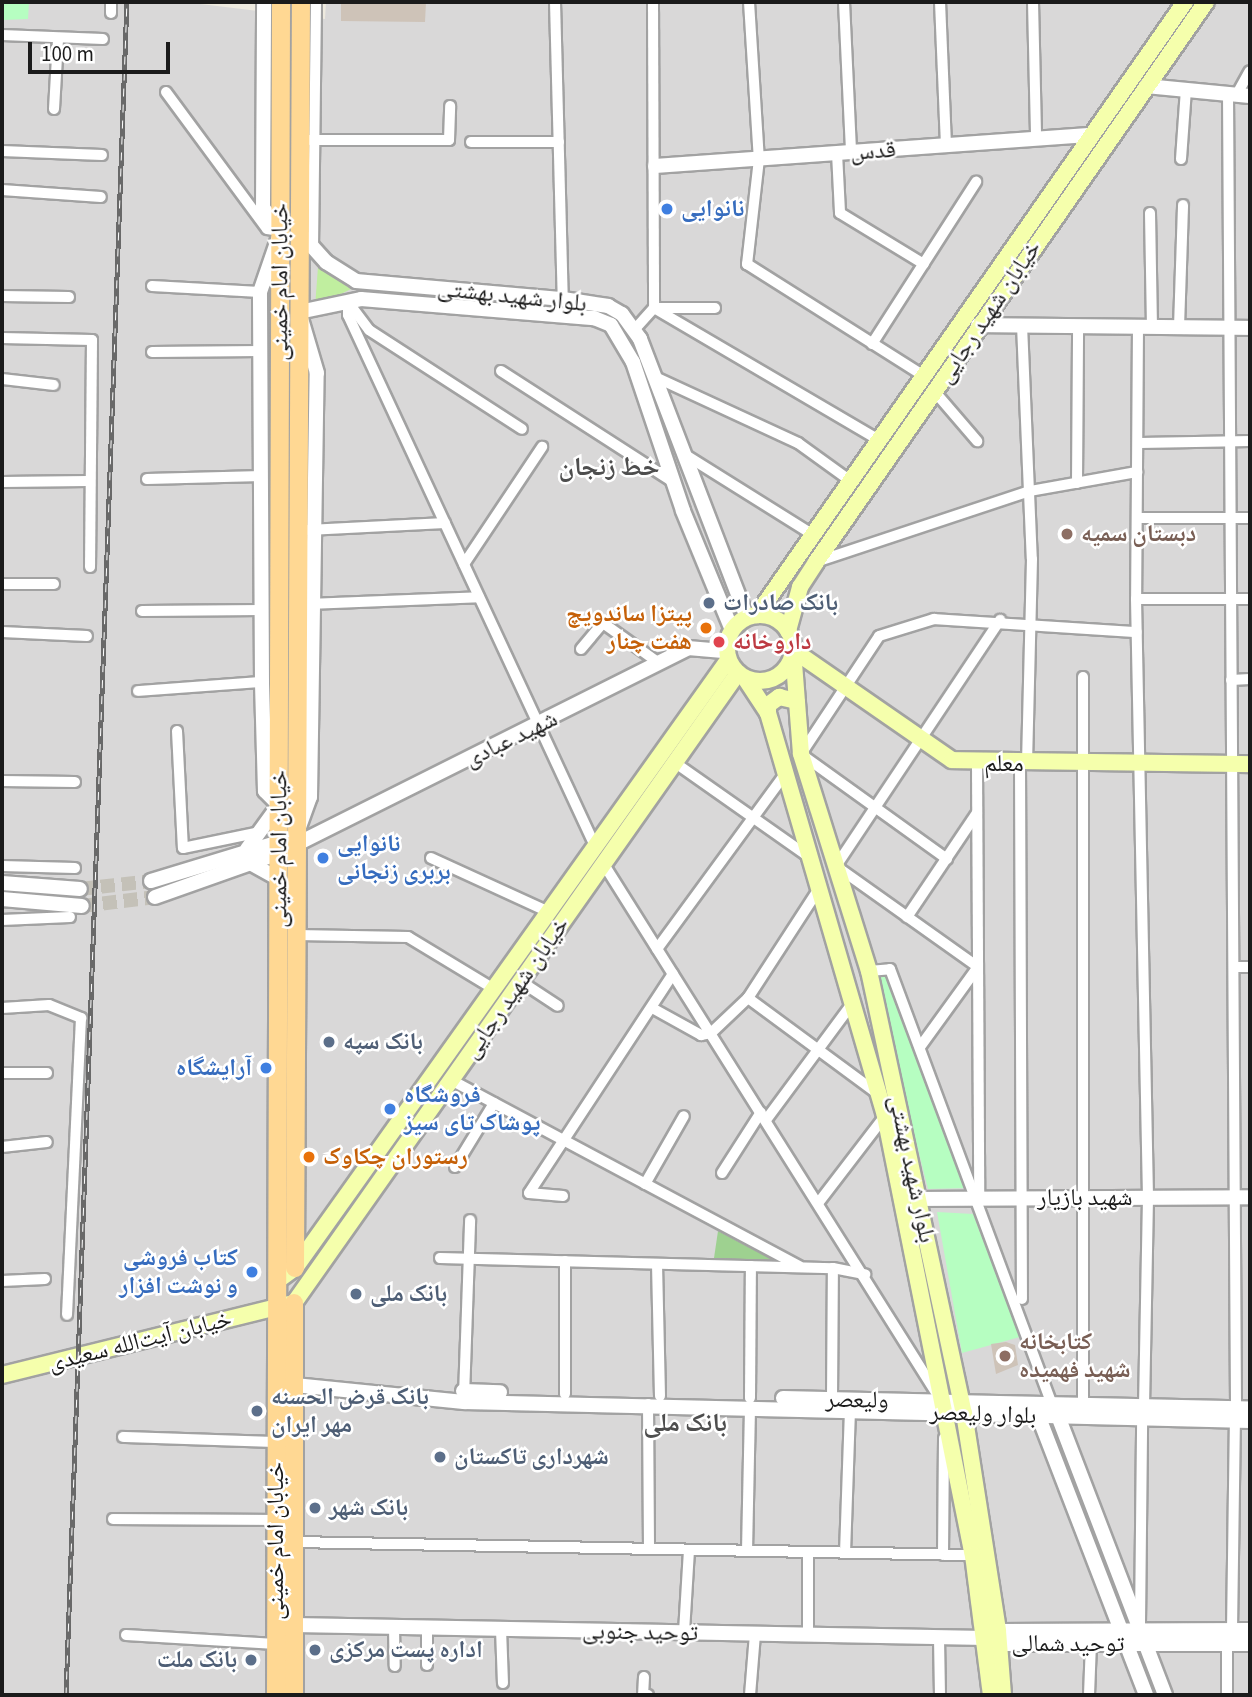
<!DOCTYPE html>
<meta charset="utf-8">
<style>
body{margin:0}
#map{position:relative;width:1252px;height:1697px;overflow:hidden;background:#eeeadf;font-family:"Source Sans 3","Noto Naskh Arabic",sans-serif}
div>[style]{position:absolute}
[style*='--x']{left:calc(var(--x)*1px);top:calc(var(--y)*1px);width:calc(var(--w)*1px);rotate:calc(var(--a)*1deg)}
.residential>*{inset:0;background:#d9d8d8}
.grass>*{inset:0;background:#c0ee9f}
.forest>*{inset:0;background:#9ed190}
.park>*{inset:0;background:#b6fec1}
.building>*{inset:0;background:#cec3b8}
.tertiary-tunnel>*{height:14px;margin-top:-7px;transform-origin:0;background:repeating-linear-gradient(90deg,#c4c1b8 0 14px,transparent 0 21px)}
.roads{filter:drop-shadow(2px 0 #a2a2a2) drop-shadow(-2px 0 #a2a2a2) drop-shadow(0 2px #a2a2a2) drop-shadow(0 -2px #a2a2a2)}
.minor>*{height:10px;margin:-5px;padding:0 5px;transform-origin:5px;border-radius:5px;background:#fff}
.tertiary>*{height:14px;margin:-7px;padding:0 7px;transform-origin:7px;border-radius:7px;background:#fff}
.secondary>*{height:16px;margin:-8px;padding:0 8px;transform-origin:8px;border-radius:8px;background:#f5ffac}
.secondary>.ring{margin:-8px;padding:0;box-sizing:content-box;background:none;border:16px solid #f5ffac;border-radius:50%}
.primary>*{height:18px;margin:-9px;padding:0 9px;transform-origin:9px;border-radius:9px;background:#ffd893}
.rail>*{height:5px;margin-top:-2.5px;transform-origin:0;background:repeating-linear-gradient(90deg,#fff 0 8px,#696969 0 16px);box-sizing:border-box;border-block:2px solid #696969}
.dots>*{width:19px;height:19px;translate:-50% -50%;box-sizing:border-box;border:4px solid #fff;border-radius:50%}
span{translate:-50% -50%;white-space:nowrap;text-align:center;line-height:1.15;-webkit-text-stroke:5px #fff;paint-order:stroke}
.street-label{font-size:24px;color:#1b1b1b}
.shop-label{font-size:24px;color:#366cbe;font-weight:700}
.left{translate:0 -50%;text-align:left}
.right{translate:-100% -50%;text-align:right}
.education-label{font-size:24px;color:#785e54;font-weight:700}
.service-label{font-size:24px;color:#4e5e75;font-weight:700}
.food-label{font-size:24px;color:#c56008;font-weight:700}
.health-label{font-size:24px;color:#be3a42;font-weight:700}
.neighbourhood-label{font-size:26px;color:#4e4e4e;font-weight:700}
.frame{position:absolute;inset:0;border:4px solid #1b1b1b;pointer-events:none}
.scale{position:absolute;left:28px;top:42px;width:142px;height:32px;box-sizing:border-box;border:4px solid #1b1b1b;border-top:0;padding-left:9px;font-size:21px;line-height:24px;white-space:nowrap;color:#1b1b1b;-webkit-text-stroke:5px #fff;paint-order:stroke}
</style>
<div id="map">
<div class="residential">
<div style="clip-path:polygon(2px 2px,184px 2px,325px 19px,326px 2px,1250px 2px,1250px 1695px,2px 1695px)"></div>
</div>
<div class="grass">
<div style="clip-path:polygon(318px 267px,351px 289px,315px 307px)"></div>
</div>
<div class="forest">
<div style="clip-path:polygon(718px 1231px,779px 1263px,714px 1258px)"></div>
</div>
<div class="park">
<div style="clip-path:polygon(2px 2px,29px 2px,28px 19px,2px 20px)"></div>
<div style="clip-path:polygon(887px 973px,970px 1188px,928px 1189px,874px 976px)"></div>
<div style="clip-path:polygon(937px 1212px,973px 1214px,1020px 1337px,962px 1353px)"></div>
</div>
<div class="building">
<div style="clip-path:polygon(341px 2px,426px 2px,425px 22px,341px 21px)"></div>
<div style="clip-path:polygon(1006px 1342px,1015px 1345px,1018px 1365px,996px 1374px,991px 1344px)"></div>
</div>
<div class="tertiary-tunnel">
<div style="--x:80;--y:889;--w:71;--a:-6.4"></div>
<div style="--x:82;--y:906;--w:74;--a:-7"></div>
</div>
<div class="roads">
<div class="minor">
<div style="--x:555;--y:2;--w:297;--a:88.5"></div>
<div style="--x:653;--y:2;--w:306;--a:89.8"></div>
<div style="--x:654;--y:308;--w:61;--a:0"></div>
<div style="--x:749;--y:2;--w:157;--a:86.4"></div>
<div style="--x:759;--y:159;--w:106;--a:96.5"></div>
<div style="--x:747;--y:264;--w:209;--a:32.3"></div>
<div style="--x:844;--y:2;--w:150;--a:87.3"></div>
<div style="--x:940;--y:2;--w:143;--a:87.6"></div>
<div style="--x:1033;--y:2;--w:137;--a:88.7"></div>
<div style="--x:111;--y:13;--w:11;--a:-90"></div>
<div style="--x:2;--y:35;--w:101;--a:2.3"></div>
<div style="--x:166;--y:92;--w:170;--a:53.6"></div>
<div style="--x:267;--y:229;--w:14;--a:8"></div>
<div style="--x:1228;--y:93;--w:1315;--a:89.65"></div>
<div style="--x:1237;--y:94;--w:26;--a:-61"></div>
<div style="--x:54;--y:109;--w:70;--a:-86.7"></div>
<div style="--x:310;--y:140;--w:139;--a:0"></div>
<div style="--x:449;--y:140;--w:34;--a:-88"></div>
<div style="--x:471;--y:142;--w:88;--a:0"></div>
<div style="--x:2;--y:151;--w:100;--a:2.3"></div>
<div style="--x:837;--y:153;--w:60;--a:87.1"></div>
<div style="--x:840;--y:213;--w:98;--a:31.3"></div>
<div style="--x:1181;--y:159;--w:70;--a:-85.9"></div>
<div style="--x:2;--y:190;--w:99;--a:4"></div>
<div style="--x:1150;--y:213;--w:114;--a:89"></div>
<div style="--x:313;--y:248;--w:246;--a:-89.3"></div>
<div style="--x:152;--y:286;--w:108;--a:3.2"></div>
<div style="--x:2;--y:296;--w:67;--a:0.9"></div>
<div style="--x:348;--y:302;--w:13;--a:90"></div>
<div style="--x:348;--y:315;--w:586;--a:65.05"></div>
<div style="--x:348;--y:302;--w:35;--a:53"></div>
<div style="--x:369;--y:330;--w:182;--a:32.9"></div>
<div style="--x:1022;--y:325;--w:234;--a:87.6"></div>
<div style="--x:1032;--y:559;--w:205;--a:91.4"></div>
<div style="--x:1138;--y:327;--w:272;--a:90.4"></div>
<div style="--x:1136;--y:599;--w:599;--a:88.85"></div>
<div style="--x:1148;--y:1198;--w:208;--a:91.1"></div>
<div style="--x:1179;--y:327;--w:122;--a:-88.1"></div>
<div style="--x:635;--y:329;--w:28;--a:-48"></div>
<div style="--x:654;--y:308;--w:263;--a:30.4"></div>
<div style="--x:2;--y:338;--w:90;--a:1.3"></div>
<div style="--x:92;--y:340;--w:227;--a:90.5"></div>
<div style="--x:872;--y:344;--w:193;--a:-57.3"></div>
<div style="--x:152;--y:352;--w:109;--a:-0.5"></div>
<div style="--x:501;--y:371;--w:205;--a:32.8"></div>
<div style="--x:653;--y:376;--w:160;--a:24.8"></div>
<div style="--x:798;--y:443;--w:67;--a:35.8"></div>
<div style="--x:2;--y:379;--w:52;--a:6.6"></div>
<div style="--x:935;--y:392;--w:65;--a:49.4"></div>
<div style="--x:1140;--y:443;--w:110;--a:-1"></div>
<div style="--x:684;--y:454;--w:155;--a:32"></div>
<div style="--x:147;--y:479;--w:115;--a:-1.5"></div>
<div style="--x:2;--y:482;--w:86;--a:-0.7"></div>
<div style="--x:1077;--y:483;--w:157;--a:-89.6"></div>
<div style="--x:1138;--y:518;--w:112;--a:0"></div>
<div style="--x:308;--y:530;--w:137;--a:-2.9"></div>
<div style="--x:816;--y:562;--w:225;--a:-18.4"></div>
<div style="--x:1030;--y:491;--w:109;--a:-10.1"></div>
<div style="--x:464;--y:564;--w:141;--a:-56.3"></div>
<div style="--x:2;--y:584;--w:52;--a:0"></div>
<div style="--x:1136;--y:599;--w:114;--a:0"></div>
<div style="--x:308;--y:604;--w:171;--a:-2.3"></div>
<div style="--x:142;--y:611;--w:120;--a:-0.5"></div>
<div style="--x:2;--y:632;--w:85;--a:2.7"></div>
<div style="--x:581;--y:649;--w:34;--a:-50"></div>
<div style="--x:603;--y:623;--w:69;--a:35.5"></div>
<div style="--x:1083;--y:677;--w:727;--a:90"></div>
<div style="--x:1231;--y:680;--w:19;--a:-3"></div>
<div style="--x:138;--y:691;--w:124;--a:-4.2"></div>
<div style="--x:177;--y:731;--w:117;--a:87.1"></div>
<div style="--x:183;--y:848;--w:79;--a:-11.7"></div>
<div style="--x:674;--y:762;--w:165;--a:35.1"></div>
<div style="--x:977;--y:764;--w:428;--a:89.7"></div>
<div style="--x:1020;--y:764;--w:535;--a:89.79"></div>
<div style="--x:2;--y:781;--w:73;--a:0.8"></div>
<div style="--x:431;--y:858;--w:130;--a:24.6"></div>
<div style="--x:947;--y:859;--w:180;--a:-144.3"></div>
<div style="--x:801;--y:754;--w:141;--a:-56.5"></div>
<div style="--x:879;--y:636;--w:58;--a:-17.2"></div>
<div style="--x:934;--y:619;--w:203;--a:3.7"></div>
<div style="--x:603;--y:863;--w:627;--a:57.83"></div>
<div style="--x:2;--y:866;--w:73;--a:1.6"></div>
<div style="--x:907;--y:917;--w:125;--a:-56.1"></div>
<div style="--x:2;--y:920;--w:68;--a:-2.5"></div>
<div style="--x:297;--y:935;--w:111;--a:1"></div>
<div style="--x:408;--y:937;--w:100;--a:31.2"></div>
<div style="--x:657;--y:949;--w:217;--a:-53.8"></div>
<div style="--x:1234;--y:967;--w:16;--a:0"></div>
<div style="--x:869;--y:971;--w:21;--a:-5"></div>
<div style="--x:890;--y:969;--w:464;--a:69.6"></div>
<div style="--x:520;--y:981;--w:45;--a:33.3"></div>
<div style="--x:748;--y:998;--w:162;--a:36.4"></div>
<div style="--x:2;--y:1008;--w:47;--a:-3.7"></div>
<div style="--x:49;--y:1005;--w:35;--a:22"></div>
<div style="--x:81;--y:1018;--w:297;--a:92.7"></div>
<div style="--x:654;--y:1009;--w:54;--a:29"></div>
<div style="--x:701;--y:1035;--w:10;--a:-11"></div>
<div style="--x:711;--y:1033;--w:51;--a:-43.4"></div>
<div style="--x:748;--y:998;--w:132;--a:-57"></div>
<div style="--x:920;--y:1047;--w:99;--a:-54.1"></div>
<div style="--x:978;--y:967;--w:174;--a:-144.6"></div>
<div style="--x:836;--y:866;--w:296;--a:-56.3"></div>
<div style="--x:2;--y:1073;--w:45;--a:0"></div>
<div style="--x:451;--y:1080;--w:395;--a:28.1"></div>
<div style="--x:766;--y:1120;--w:148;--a:-53.5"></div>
<div style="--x:2;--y:1147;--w:45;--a:-6.3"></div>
<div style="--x:455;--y:1167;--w:75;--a:-58.6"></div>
<div style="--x:722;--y:1173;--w:72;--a:-57.4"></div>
<div style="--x:645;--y:1184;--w:78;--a:-60.2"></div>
<div style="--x:563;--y:1196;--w:34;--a:-175"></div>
<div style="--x:529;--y:1193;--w:262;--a:-56.7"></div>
<div style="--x:819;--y:1202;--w:108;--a:-52.5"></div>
<div style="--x:440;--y:1258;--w:393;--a:1.5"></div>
<div style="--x:833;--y:1268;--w:33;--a:11"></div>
<div style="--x:657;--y:1264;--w:132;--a:88.7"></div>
<div style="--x:2;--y:1281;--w:43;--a:-2.7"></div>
<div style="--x:565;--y:1394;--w:133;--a:-90"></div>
<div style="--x:464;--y:1396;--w:176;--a:-88"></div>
<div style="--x:750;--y:1398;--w:132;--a:-89.6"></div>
<div style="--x:832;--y:1399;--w:131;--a:-89.6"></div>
<div style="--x:648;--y:1404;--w:145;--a:89.6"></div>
<div style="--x:123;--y:1437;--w:154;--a:1.9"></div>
<div style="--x:113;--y:1519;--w:164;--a:0.3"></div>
<div style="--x:293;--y:1542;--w:680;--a:1.1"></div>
<div style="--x:747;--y:1551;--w:144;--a:-88.8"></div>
<div style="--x:808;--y:1552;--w:83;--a:90"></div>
<div style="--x:845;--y:1553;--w:143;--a:-88"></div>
<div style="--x:943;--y:1555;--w:117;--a:-89.5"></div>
<div style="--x:1140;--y:1624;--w:206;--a:-89.4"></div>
<div style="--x:394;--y:1627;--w:39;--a:89"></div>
<div style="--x:427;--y:1627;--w:38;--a:90"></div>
<div style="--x:501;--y:1629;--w:54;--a:87.9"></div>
<div style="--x:1232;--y:1630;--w:209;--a:-89.2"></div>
<div style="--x:684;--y:1632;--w:82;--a:-86.5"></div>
<div style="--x:126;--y:1635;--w:150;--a:3.4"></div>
<div style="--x:939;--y:1638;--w:57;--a:89"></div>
<div style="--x:1227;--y:1644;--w:51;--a:90"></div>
<div style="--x:644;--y:1677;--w:18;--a:93"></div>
<div style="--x:643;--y:1695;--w:5;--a:0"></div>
<div style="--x:750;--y:1695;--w:61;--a:-85.3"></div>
<div style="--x:1089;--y:1695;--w:52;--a:-87.8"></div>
</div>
<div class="tertiary">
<div style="--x:1146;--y:86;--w:104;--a:5.5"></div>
<div style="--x:655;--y:166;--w:438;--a:-4.1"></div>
<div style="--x:300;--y:233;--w:39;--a:48"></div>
<div style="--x:326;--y:262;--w:36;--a:32"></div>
<div style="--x:356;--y:281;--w:208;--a:5"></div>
<div style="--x:563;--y:299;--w:46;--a:8.8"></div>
<div style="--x:608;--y:306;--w:16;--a:30"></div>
<div style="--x:622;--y:314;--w:31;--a:54"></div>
<div style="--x:640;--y:339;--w:299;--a:69"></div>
<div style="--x:978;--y:325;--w:272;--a:0.6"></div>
<div style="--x:299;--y:827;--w:32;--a:-70"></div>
<div style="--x:310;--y:797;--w:424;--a:-89.1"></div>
<div style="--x:317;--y:373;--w:64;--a:-106.4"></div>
<div style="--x:299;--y:312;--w:63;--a:-11.8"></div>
<div style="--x:361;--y:299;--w:234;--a:4.7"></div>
<div style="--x:594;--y:318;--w:18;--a:22"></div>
<div style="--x:611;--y:325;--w:43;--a:59.3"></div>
<div style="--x:633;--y:362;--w:157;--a:71.4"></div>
<div style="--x:683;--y:511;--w:129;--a:67.6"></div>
<div style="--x:247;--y:849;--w:54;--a:-54"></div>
<div style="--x:279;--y:805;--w:20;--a:-135"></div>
<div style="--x:265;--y:791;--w:109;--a:-91.6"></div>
<div style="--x:262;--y:682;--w:390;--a:-90.3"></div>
<div style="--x:260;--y:292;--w:65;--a:-71"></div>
<div style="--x:281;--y:231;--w:29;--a:-128"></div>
<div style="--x:263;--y:208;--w:206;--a:-89.7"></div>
<div style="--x:250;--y:863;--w:33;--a:29"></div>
<div style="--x:151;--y:881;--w:141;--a:-16.9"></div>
<div style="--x:2;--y:883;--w:78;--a:4.4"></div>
<div style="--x:155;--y:897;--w:132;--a:-19.5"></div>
<div style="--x:279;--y:853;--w:457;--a:-26.6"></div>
<div style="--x:688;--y:648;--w:38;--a:5"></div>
<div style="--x:2;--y:899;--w:80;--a:5"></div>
<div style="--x:920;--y:1199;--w:330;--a:-0.3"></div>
<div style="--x:294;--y:1385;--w:171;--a:5.7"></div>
<div style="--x:464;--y:1402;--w:786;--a:1.38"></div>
<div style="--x:463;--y:1391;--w:37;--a:2"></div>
<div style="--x:783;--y:1398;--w:467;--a:1.3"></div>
<div style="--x:1038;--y:1415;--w:300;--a:68.9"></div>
<div style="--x:1058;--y:1416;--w:299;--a:69"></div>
<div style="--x:294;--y:1625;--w:692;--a:1.08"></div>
<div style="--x:986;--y:1638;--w:14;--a:25"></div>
<div style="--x:999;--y:1644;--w:251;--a:0"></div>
<div style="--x:990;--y:1636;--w:9;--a:-32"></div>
<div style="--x:998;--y:1631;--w:252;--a:-0.2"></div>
</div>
<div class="secondary">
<div style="--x:757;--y:615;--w:748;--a:-55.08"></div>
<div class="ring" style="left:727px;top:615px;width:50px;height:50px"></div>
<div style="--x:788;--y:631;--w:46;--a:-74.7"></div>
<div style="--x:800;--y:587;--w:30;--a:-57"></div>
<div style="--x:816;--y:562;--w:682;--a:-55.15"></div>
<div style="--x:793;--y:650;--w:104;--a:85.6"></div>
<div style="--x:801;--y:754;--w:227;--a:72.6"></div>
<div style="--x:869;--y:971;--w:452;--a:77.9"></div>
<div style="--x:964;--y:1413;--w:221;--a:81.1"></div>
<div style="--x:998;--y:1631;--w:64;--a:85.5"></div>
<div style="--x:793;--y:650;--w:193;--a:34.7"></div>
<div style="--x:952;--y:760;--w:298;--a:0.8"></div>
<div style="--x:745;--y:678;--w:42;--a:56.7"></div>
<div style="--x:768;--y:713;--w:420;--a:73.8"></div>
<div style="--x:885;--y:1116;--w:448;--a:78.7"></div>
<div style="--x:973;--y:1555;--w:141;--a:82.7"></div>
<div style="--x:768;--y:713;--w:8;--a:-90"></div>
<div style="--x:768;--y:705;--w:14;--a:-36"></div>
<div style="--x:779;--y:697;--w:18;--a:13"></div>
<div style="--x:277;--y:1281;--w:22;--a:-36"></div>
<div style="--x:295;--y:1268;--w:746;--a:-54.54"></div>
<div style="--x:294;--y:1303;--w:771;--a:-54.83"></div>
<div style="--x:2;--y:1375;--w:295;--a:-13.9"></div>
</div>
<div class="primary">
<div style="--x:295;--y:1268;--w:1266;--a:-89.73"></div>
<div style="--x:294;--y:1303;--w:392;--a:90"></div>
<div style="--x:276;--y:1695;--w:1693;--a:-89.83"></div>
</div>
</div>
<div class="rail">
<div style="--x:66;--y:1695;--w:1694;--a:-87.94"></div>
</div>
<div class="dots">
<div style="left:667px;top:209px;background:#3f7fe0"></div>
<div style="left:1067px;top:534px;background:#8d6e63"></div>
<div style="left:709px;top:603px;background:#5c6f8a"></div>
<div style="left:706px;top:628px;background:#e8710a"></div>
<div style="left:719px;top:642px;background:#e0444e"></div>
<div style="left:323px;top:858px;background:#3f7fe0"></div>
<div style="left:329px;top:1042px;background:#5c6f8a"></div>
<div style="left:266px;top:1068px;background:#3f7fe0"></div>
<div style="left:390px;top:1109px;background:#3f7fe0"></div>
<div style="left:309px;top:1157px;background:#e8710a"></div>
<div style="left:252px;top:1272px;background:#3f7fe0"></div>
<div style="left:356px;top:1294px;background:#5c6f8a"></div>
<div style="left:1005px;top:1356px;background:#8d6e63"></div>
<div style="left:257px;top:1411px;background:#5c6f8a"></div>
<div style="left:440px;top:1457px;background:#5c6f8a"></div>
<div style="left:315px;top:1508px;background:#5c6f8a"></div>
<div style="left:315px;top:1650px;background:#5c6f8a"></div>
<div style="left:251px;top:1660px;background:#5c6f8a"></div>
</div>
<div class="street-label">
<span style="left:873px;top:151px;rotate:-4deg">قدس</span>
<span style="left:280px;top:282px;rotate:-90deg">خیابان امام خمینی</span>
<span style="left:512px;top:296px;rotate:6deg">بلوار شهید بهشتی</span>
<span style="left:989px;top:312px;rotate:-56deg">خیابان شهید رجایی</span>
<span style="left:511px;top:739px;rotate:-26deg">شهید عبادی</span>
<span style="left:1004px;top:764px">معلم</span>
<span style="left:279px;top:849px;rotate:-90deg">خیابان امام خمینی</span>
<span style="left:516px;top:988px;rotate:-55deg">خیابان شهید رجایی</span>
<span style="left:912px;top:1169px;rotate:78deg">بلوار شهید بهشتی</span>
<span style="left:1085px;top:1198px">شهید بازیار</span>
<span style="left:140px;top:1341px;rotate:-14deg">خیابان آیت‌الله سعیدی</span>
<span style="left:857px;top:1400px;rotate:1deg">ولیعصر</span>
<span style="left:983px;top:1414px;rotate:2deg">بلوار ولیعصر</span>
<span style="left:276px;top:1541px;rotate:-90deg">خیابان امام خمینی</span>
<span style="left:640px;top:1632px;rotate:1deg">توحید جنوبی</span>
<span style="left:1068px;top:1644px">توحید شمالی</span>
</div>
<div class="shop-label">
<span class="left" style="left:681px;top:209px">نانوایی</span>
<span class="left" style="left:337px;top:858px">نانوایی<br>بربری زنجانی</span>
<span class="right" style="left:252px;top:1068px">آرایشگاه</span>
<span class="left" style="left:404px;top:1109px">فروشگاه<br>پوشاک تای سیز</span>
<span class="right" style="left:238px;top:1272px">کتاب فروشی<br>و نوشت افزار</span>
</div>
<div class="education-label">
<span class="left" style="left:1081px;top:534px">دبستان سمیه</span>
<span class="left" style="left:1019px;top:1356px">کتابخانه<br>شهید فهمیده</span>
</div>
<div class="service-label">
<span class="left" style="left:723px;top:603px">بانک صادرات</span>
<span class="left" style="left:343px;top:1042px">بانک سپه</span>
<span class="left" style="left:370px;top:1294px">بانک ملی</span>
<span class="left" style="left:271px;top:1411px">بانک قرض الحسنه<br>مهر ایران</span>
<span class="left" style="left:454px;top:1457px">شهرداری تاکستان</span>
<span class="left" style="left:329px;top:1508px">بانک شهر</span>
<span class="left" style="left:329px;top:1650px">اداره پست مرکزی</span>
<span class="right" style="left:237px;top:1660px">بانک ملت</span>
</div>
<div class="food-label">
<span class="right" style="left:692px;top:628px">پیتزا ساندویچ<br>هفت چنار</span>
<span class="left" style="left:323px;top:1157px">رستوران چکاوک</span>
</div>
<div class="health-label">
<span class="left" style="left:733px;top:642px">داروخانه</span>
</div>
<div class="neighbourhood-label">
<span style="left:609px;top:467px">خط زنجان</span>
<span style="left:685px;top:1423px">بانک ملی</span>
</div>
<div class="frame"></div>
<div class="scale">100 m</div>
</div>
